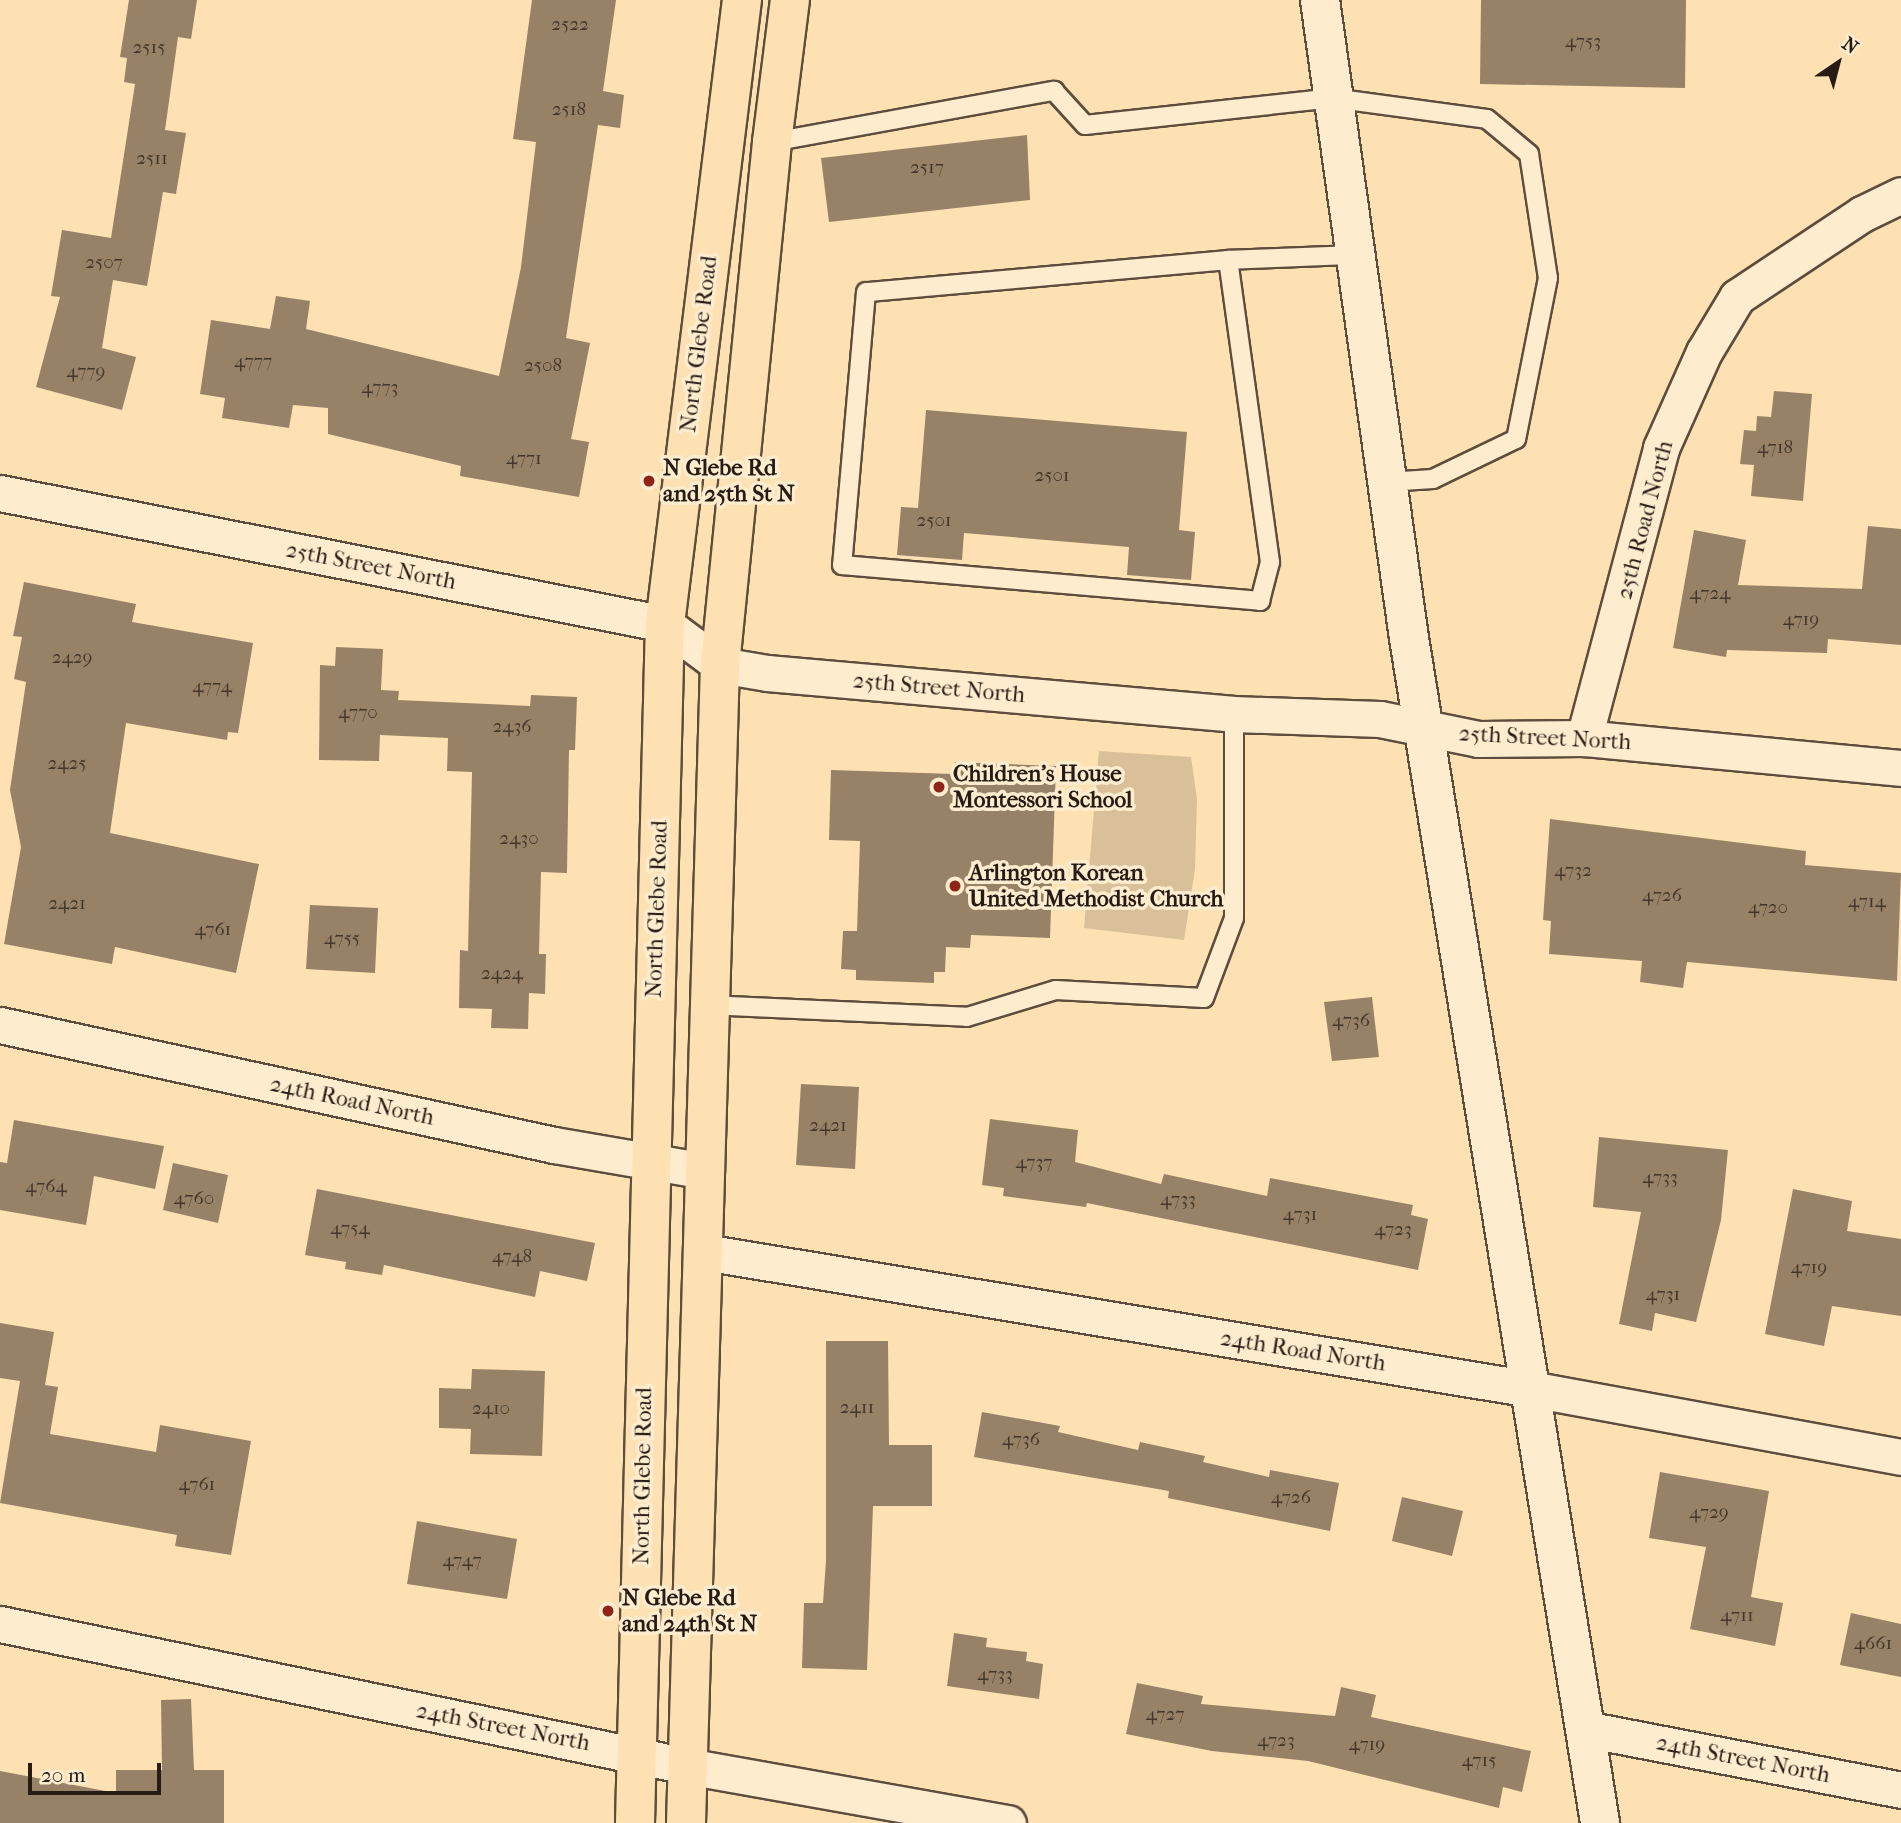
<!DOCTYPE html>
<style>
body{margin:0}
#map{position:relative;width:1901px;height:1823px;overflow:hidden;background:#fee1b3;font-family:"IM FELL French Canon",serif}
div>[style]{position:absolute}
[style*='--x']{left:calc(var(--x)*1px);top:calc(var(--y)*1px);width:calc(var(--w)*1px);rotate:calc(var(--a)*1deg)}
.green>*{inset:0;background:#d9c098}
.building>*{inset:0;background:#978267}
.roads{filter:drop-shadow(2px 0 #5d4d3c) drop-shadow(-2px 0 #5d4d3c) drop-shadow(0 2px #5d4d3c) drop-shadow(0 -2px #5d4d3c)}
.service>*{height:18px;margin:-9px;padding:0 9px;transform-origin:9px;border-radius:9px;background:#feecce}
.minor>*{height:35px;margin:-17.5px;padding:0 17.5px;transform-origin:17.5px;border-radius:17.5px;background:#feecce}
.secondary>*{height:38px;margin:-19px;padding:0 19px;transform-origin:19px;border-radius:19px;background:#feecce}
.primary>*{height:38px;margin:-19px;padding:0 19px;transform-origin:19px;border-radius:19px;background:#fee1b3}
.dots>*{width:19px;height:19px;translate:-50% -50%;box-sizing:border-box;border:4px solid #feecce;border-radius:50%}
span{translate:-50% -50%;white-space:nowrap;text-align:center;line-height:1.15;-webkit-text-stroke:7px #feecce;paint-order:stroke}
.number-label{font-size:19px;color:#43362a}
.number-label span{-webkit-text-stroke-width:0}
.street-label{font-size:23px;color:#271c15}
.poi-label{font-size:23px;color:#271c15;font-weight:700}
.left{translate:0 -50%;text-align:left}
.north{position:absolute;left:1803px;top:28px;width:70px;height:70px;-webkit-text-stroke:5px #feecce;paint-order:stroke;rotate:35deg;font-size:19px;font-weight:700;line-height:28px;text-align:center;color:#271c15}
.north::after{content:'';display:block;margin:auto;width:24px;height:32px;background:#271c15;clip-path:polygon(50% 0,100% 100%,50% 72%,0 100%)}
.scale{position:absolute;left:28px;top:1763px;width:133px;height:32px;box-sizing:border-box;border:4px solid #271c15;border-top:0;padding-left:9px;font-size:21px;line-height:24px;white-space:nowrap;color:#271c15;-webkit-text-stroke:5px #feecce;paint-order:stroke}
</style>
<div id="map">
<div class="green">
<div style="clip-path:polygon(1099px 751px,1191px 757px,1197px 799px,1195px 869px,1184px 940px,1084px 928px)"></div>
</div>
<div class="building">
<div style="clip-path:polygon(129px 0,197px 0,191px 39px,178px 37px,165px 130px,186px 133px,176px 194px,163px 192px,147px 286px,113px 280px,102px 348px,136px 357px,122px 410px,36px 387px,60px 297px,51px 296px,62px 230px,111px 238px,135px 84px,124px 82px,127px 58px,120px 57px)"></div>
<div style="clip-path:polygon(532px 0,616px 0,603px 91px,624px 95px,620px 128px,598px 125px,566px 338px,590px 343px,571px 439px,589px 442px,579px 497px,460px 476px,461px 466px,328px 434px,328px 408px,293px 405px,289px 428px,222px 418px,225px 398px,200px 394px,211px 320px,270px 329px,276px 296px,310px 301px,306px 329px,499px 376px,521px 267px,536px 142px,513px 139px)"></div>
<div style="clip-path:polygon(1481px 0,1686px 0,1685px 88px,1480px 84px)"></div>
<div style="clip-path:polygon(1027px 135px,1030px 200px,829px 222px,821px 158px)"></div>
<div style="clip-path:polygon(1774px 391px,1812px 394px,1803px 501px,1751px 496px,1754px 465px,1740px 464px,1744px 430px,1756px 431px,1757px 416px,1771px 417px)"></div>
<div style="clip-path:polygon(926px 410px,1187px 432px,1179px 530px,1195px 532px,1191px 580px,1127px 575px,1129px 547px,964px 533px,962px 560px,897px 555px,901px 507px,918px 508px)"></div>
<div style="clip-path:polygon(1868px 526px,1901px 529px,1901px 645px,1828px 639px,1827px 653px,1727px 650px,1726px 657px,1673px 648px,1694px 530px,1746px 540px,1738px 585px,1862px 589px)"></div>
<div style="clip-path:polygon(24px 582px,136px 604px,132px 622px,253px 643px,238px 733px,228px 732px,227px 740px,126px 723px,110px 833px,259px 864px,236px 973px,115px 947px,112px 964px,4px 944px,21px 847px,10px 790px,26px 682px,14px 679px,22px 637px,13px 636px)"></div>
<div style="clip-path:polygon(336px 647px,383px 649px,381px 690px,399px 691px,398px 700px,530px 706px,531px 695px,577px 697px,575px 750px,569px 750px,567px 873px,541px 872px,539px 954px,546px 954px,545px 994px,529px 993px,528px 1029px,491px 1028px,492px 1009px,459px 1008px,460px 950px,468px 951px,472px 772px,447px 771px,448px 738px,380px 735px,379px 761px,319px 760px,320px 665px,335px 666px)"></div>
<div style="clip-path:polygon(955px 762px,1056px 766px,1050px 938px,971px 935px,970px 948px,946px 947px,945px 972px,934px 972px,934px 983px,856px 980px,856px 970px,841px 969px,843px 931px,857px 931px,860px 841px,829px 840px,831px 770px,954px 774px)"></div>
<div style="clip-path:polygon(1550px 819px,1806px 851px,1805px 865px,1901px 873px,1897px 981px,1687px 962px,1683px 988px,1640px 982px,1642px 961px,1549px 954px,1551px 921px,1543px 920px)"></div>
<div style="clip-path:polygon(310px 905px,378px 908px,375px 973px,306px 969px)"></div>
<div style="clip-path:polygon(1372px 997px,1379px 1057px,1332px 1061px,1324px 1002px)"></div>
<div style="clip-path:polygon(801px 1084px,859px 1087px,855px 1169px,796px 1165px)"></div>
<div style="clip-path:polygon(990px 1119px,1078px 1130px,1075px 1162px,1161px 1184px,1164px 1174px,1267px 1196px,1270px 1178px,1413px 1205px,1411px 1215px,1428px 1219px,1418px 1270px,1087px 1203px,1086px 1207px,1003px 1196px,1004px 1188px,982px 1185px)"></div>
<div style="clip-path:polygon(14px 1120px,164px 1146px,155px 1189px,94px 1176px,86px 1225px,0 1210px,0 1162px,7px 1163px)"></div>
<div style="clip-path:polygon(1599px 1137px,1728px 1150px,1721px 1220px,1696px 1322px,1655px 1313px,1652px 1331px,1619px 1324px,1641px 1212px,1593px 1207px)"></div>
<div style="clip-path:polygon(173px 1163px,228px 1175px,218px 1223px,163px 1210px)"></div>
<div style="clip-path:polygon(317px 1189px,595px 1243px,587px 1281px,540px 1271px,535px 1297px,384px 1265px,382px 1275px,345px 1269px,346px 1262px,305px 1255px)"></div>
<div style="clip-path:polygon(1793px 1189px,1852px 1201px,1847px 1231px,1901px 1239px,1901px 1316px,1832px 1306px,1824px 1346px,1765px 1334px)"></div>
<div style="clip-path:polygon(0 1323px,54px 1332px,45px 1385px,58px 1387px,50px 1434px,156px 1452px,160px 1425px,251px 1441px,231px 1555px,175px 1546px,177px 1535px,0 1503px,20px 1381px,0 1378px)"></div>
<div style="clip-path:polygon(826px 1341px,888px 1341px,889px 1445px,932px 1445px,932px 1506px,873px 1506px,867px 1670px,802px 1668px,804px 1603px,823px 1603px,826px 1561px)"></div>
<div style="clip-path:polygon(472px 1369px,545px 1371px,542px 1456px,470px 1454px,471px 1429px,439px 1428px,439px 1388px,471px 1389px)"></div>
<div style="clip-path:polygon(982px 1412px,1060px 1426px,1058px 1432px,1138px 1450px,1140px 1442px,1205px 1456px,1203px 1462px,1269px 1477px,1270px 1470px,1339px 1483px,1330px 1531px,1168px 1498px,1169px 1491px,974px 1457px)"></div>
<div style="clip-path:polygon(1660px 1472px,1769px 1491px,1751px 1597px,1783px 1603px,1775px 1646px,1690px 1629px,1706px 1547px,1649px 1538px)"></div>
<div style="clip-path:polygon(1402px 1497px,1463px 1511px,1452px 1556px,1392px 1541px)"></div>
<div style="clip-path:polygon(417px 1521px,517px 1539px,507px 1599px,407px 1584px)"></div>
<div style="clip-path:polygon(1851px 1613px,1901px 1624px,1901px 1677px,1840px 1665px)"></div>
<div style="clip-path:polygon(954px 1633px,987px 1638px,986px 1647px,1027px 1652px,1026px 1661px,1043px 1664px,1039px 1699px,947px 1686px)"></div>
<div style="clip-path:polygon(1137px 1683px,1203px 1696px,1201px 1704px,1335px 1716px,1341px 1687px,1376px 1695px,1371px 1717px,1531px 1751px,1522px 1792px,1503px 1787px,1499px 1808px,1308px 1761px,1212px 1751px,1126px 1734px)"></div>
<div style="clip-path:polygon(191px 1699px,194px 1770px,224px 1770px,224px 1823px,0 1823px,0 1771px,116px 1793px,116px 1770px,162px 1770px,161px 1700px)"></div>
</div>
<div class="roads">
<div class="service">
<div style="--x:772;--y:142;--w:287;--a:-10.3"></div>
<div style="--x:1054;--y:91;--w:46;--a:47.6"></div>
<div style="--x:1085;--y:125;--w:248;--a:-6.2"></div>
<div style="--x:1332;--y:98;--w:156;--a:7.7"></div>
<div style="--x:1487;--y:119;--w:55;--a:39.8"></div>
<div style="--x:1529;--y:154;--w:125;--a:81.3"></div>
<div style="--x:1548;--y:278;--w:164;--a:101.2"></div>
<div style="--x:1516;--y:439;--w:92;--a:154.3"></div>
<div style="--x:1433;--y:479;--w:47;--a:176.3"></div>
<div style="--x:1228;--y:260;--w:363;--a:174.9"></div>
<div style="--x:866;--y:292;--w:274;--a:95"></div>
<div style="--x:842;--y:565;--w:420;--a:4.9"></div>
<div style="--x:1260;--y:601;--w:40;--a:-75.6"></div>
<div style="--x:1270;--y:562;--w:305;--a:-97.9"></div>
<div style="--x:1228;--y:260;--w:125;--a:-2.3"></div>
<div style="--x:707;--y:1005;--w:260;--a:2.6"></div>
<div style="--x:967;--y:1017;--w:93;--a:-16.9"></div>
<div style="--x:1056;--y:990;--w:148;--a:3.1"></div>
<div style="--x:1204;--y:998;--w:85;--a:-69.4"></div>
<div style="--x:1234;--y:918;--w:204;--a:-90"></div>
</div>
<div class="minor">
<div style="--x:0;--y:493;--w:678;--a:11.14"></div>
<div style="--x:665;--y:624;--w:69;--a:36.7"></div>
<div style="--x:720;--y:665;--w:48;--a:9.7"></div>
<div style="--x:767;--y:673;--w:469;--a:5"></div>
<div style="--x:1234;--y:714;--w:146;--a:2"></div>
<div style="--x:1380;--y:719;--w:100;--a:11.5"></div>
<div style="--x:1478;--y:739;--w:106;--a:-0.5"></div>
<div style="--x:1584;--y:738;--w:318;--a:5.4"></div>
<div style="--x:1584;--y:738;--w:300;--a:-75.1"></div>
<div style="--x:1661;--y:448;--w:105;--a:-65.9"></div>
<div style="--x:1704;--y:352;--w:64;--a:-59"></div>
<div style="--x:1737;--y:297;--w:150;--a:-33.6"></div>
<div style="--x:1862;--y:214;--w:43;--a:-26"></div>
<div style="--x:0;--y:1025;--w:567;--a:12.22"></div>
<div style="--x:554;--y:1145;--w:154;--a:9.7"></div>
<div style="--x:704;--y:1252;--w:838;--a:9.41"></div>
<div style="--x:1531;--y:1389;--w:376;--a:10.4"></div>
<div style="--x:0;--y:1624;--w:702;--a:11.68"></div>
<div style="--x:687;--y:1766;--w:326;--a:10.1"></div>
<div style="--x:1585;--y:1729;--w:322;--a:10.9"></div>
</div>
<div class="secondary">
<div style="--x:1320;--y:0;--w:644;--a:82.06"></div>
<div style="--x:1409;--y:638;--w:1200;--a:80.84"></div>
</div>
<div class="primary">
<div style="--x:635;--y:1823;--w:1199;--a:-88.57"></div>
<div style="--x:665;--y:624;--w:629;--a:-82.97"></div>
<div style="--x:686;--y:1823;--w:1158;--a:-88.32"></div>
<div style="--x:720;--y:665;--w:526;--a:-84.32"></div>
<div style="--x:772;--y:142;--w:143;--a:-82.8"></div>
</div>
</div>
<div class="dots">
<div style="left:649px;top:481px;background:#8f2418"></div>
<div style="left:939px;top:787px;background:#8f2418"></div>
<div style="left:955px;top:886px;background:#8f2418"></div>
<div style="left:608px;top:1611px;background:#8f2418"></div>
</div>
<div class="number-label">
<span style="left:570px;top:25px">2522</span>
<span style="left:1583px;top:42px">4753</span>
<span style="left:149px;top:48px">2515</span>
<span style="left:569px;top:110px">2518</span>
<span style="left:152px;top:159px">2511</span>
<span style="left:927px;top:168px">2517</span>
<span style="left:104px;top:263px">2507</span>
<span style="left:253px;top:362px">4777</span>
<span style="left:543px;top:366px">2508</span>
<span style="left:86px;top:372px">4779</span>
<span style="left:380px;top:388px">4773</span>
<span style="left:1775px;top:448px">4718</span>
<span style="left:524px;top:459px">4771</span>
<span style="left:1052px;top:476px">2501</span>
<span style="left:934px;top:521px">2501</span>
<span style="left:1710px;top:594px">4724</span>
<span style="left:1801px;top:620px">4719</span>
<span style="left:72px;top:658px">2429</span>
<span style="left:212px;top:687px">4774</span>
<span style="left:358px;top:713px">4770</span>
<span style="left:512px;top:727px">2436</span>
<span style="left:67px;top:764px">2425</span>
<span style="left:519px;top:839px">2430</span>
<span style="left:1573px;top:871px">4732</span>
<span style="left:1662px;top:896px">4726</span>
<span style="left:1867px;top:902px">4714</span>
<span style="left:67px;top:904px">2421</span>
<span style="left:1768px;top:908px">4720</span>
<span style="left:213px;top:930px">4761</span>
<span style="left:342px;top:939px">4755</span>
<span style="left:502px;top:974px">2424</span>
<span style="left:1351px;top:1021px">4736</span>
<span style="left:828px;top:1126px">2421</span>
<span style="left:1034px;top:1163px">4737</span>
<span style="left:1660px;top:1178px">4733</span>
<span style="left:46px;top:1187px">4764</span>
<span style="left:194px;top:1199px">4760</span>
<span style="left:1178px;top:1200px">4733</span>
<span style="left:1300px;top:1215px">4731</span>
<span style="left:350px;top:1229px">4754</span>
<span style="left:1393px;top:1230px">4723</span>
<span style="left:512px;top:1257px">4748</span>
<span style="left:1809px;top:1268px">4719</span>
<span style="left:1663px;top:1295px">4731</span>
<span style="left:857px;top:1408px">2411</span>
<span style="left:491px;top:1409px">2410</span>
<span style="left:1021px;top:1440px">4736</span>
<span style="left:197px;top:1485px">4761</span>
<span style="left:1291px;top:1498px">4726</span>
<span style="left:1709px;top:1513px">4729</span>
<span style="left:462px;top:1561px">4747</span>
<span style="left:1737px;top:1616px">4711</span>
<span style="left:1873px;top:1644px">4661</span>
<span style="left:995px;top:1675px">4733</span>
<span style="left:1165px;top:1715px">4727</span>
<span style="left:1276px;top:1741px">4723</span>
<span style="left:1367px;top:1745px">4719</span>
<span style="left:1479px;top:1761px">4715</span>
</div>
<div class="street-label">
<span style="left:699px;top:344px;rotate:-83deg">North Glebe Road</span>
<span style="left:1645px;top:520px;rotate:-75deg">25th Road North</span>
<span style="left:371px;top:566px;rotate:11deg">25th Street North</span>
<span style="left:939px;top:688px;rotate:5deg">25th Street North</span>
<span style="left:1545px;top:738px;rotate:3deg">25th Street North</span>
<span style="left:657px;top:909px;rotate:-88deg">North Glebe Road</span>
<span style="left:352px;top:1101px;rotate:12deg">24th Road North</span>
<span style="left:1303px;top:1351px;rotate:9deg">24th Road North</span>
<span style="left:643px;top:1476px;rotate:-89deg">North Glebe Road</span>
<span style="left:503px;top:1727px;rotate:11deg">24th Street North</span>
<span style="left:1743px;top:1759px;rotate:11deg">24th Street North</span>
</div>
<div class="poi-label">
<span class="left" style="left:663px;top:481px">N Glebe Rd<br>and 25th St N</span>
<span class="left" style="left:953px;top:787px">Children's House<br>Montessori School</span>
<span class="left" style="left:969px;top:886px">Arlington Korean<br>United Methodist Church</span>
<span class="left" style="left:622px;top:1611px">N Glebe Rd<br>and 24th St N</span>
</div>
<div class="north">N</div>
<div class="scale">20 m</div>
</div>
